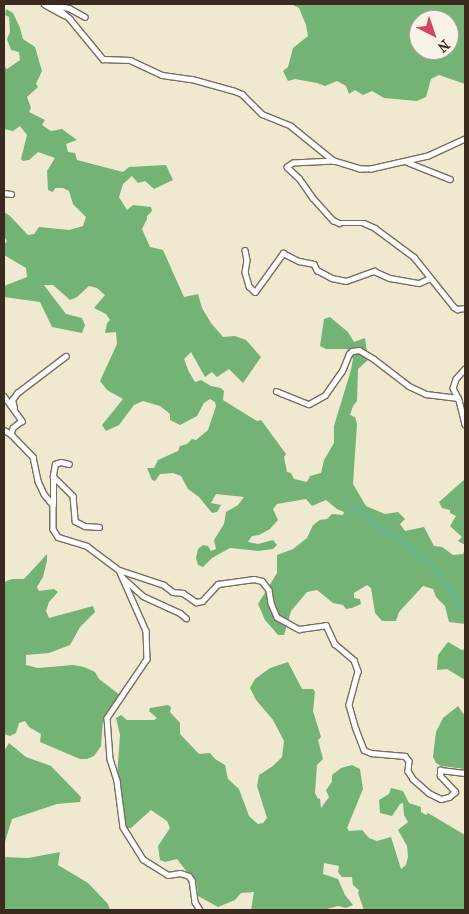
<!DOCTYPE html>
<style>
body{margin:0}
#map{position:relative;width:469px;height:914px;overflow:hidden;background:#efe9d0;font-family:"IM FELL French Canon",serif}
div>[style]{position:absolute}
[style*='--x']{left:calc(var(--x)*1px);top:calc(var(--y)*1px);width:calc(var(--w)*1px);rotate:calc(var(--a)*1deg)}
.forest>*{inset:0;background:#73b476}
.stream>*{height:1px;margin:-0.5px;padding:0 0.5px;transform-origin:0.5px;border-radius:0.5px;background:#4db7cb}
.roads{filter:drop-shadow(1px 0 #7a6d5c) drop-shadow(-1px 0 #7a6d5c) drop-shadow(0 1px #7a6d5c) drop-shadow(0 -1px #7a6d5c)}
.minor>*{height:4.5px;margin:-2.25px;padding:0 2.25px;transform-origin:2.25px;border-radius:2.25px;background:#fff}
span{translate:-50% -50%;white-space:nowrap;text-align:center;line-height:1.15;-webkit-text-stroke:5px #f7f3e8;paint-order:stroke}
.frame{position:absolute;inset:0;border:5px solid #3b2a1e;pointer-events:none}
.north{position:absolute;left:409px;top:10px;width:50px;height:50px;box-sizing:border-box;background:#f7f3e8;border:1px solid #aca397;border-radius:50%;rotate:139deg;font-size:14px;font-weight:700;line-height:20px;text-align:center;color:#3b2a1e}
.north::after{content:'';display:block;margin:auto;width:18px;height:22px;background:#d1495b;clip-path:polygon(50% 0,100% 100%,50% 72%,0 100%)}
</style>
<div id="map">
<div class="forest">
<div style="clip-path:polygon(evenodd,291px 4px,465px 4px,465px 84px,439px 75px,431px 79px,426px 97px,417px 101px,384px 98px,372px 91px,363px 95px,355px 90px,349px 94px,346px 86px,337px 81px,325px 86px,317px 83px,295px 79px,288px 81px,283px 71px,288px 67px,293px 48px,308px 36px,306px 25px,299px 8px,291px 4px,419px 20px,449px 20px,449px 50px,419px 50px,419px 20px)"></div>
<div style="clip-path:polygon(6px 9px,13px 13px,20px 28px,23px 39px,35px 47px,42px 71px,36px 84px,38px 87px,27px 97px,31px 108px,29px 112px,45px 120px,42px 125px,51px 131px,62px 129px,77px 140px,66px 144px,68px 152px,75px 153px,77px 160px,123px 172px,129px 167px,166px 165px,173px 180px,154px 189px,145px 181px,138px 183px,132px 176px,123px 184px,119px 197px,127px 210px,133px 205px,151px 207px,152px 211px,147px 216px,147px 219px,142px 229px,150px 247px,163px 250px,184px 297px,198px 294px,202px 308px,211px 323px,223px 337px,235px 336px,246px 340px,261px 357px,243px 383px,229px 369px,217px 377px,212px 372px,205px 377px,191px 352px,184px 359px,189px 372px,195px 382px,201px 380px,211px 386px,221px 388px,224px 391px,223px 400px,257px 421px,261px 420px,286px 454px,284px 457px,287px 472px,291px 473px,294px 479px,307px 482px,310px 476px,321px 473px,324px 460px,334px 443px,334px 426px,351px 370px,353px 359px,347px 349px,326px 349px,320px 346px,324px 319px,330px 317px,348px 332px,354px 342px,365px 338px,368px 360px,358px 369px,357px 401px,353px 406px,350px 415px,355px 417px,357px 424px,353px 484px,366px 506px,385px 514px,398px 512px,405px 519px,400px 524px,405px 531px,424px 527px,434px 546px,442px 547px,453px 555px,463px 554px,465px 549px,465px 624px,449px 622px,445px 606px,436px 597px,433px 589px,423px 586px,399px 612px,396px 621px,382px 621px,375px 613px,371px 588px,367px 585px,354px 593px,354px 598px,360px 599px,361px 604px,352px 608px,346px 609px,343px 605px,333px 603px,317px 590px,307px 592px,291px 611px,284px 635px,278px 635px,273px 629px,265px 620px,258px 604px,277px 573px,277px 555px,293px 549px,307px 538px,313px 525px,320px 520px,327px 519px,332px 514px,343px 515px,344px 512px,337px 509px,326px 500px,312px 506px,306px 499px,277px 504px,273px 509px,278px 520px,270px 529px,259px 535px,252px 536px,248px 542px,258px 544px,273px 540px,277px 545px,273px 549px,258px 551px,230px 548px,212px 558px,203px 567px,198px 565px,196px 558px,198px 549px,203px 545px,208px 546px,211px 551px,216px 549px,214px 540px,224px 524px,226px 512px,238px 505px,244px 497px,216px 494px,211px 503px,221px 505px,217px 512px,212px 513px,199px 497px,188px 489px,181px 476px,173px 473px,160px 474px,155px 481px,152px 480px,147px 468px,154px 468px,158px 460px,178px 451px,180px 446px,187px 444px,192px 439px,196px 440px,208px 430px,216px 406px,215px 402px,210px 399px,204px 403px,197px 416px,180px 425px,170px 420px,170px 414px,160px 406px,143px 401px,134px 405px,119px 425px,106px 431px,102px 425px,123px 399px,107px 390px,100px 381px,117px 344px,116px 332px,105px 333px,107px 323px,110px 320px,106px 314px,94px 308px,105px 295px,97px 288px,89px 286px,77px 297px,70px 300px,53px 285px,44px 285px,66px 314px,82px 318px,85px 325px,82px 333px,52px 327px,40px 302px,4px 297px,4px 286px,27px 277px,26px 268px,4px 255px,4px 245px,7px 241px,4px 236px,4px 212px,10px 216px,28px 235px,34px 234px,39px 227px,69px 230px,83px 226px,86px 217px,73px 204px,69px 191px,63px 188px,55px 188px,53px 192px,48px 190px,47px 171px,55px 158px,38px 152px,29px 160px,23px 161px,21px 159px,27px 135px,20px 126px,13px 131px,4px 129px,4px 66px,7px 69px,20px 60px,19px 52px,11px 50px,7px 39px,10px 32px,9px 17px,5px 15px)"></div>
<div style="clip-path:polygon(465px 479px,465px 545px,458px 541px,462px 537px,450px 526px,456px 516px,450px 513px,450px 510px,442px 508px,439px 502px)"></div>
<div style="clip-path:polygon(47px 554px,47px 561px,43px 577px,37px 587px,39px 591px,54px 589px,58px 592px,49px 602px,46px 611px,49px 618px,93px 606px,95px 612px,80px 627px,70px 645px,49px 653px,26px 655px,26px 665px,38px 668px,73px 665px,84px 667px,95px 672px,99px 679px,120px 695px,103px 720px,101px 746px,94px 756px,87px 759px,80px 759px,40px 742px,41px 734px,29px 727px,25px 721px,19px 723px,16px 733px,10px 736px,4px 734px,4px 582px,12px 579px,24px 579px)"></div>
<div style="clip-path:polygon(448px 642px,462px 650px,465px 649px,465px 680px,447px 669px,437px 670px,438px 655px)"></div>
<div style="clip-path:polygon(288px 662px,302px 689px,313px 689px,315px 692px,313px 711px,321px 737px,318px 740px,323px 759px,317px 765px,315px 793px,318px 799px,320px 798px,321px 808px,329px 797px,326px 790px,332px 782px,332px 775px,341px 768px,352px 765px,360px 769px,363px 789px,347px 828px,349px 831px,362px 830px,369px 838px,377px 841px,391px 837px,401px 869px,406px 865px,408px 857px,407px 846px,398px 830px,408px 822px,404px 815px,403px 803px,400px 804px,392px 816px,380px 813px,379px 800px,389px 794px,391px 788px,403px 791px,409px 803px,421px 807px,421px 812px,426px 815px,428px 813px,465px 835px,465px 910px,364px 910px,358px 893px,359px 890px,353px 885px,352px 877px,342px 877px,338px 872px,339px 866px,324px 863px,323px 874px,338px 879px,345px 895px,353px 905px,346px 908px,338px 906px,323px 910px,251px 910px,254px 892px,241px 893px,235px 900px,218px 907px,198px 896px,197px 885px,177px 859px,165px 862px,160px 860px,158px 846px,170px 828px,167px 821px,151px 810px,131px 828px,127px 828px,124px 824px,117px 776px,120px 735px,116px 718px,121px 715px,127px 720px,154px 720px,157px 718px,149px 711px,150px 708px,168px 705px,171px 707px,170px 712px,180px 723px,180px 734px,199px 754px,210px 753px,215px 759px,225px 765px,228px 779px,239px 789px,249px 816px,258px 824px,263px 823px,267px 818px,257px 786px,259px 775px,273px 766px,282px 757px,284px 741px,273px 720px,256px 700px,250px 688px,255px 679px,270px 668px)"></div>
<div style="clip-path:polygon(458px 706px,465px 716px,465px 769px,441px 766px,436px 763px,433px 757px,436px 732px,443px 718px)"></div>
<div style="clip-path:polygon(9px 743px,26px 757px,51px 766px,81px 797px,80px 802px,57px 804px,12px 819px,4px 845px,4px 751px)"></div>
<div style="clip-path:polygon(60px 852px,58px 865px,88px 883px,108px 904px,110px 910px,4px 910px,4px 857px,28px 858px)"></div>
</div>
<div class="stream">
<div style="--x:344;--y:498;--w:32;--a:41"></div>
<div style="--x:368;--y:519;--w:35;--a:33"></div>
<div style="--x:397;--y:538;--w:46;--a:37.9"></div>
<div style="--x:433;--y:566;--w:56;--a:55.2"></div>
</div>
<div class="roads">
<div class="minor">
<div style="--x:44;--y:4;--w:23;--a:29"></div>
<div style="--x:53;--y:4;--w:23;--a:41"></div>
<div style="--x:70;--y:19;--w:52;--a:50.5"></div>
<div style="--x:103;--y:59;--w:27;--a:2"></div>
<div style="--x:130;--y:60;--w:35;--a:25"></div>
<div style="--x:162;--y:75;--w:30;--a:8"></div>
<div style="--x:192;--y:79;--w:45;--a:15.6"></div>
<div style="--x:235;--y:91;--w:8;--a:23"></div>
<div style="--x:242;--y:94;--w:28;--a:45"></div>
<div style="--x:262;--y:114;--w:31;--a:22"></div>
<div style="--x:291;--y:126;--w:55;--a:39.1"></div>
<div style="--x:58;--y:6;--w:11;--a:10"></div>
<div style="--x:69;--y:8;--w:18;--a:29"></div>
<div style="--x:465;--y:139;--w:41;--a:155.3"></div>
<div style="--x:428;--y:156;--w:58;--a:167.2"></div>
<div style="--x:371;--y:169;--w:11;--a:180"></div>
<div style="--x:360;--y:169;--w:27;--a:-163"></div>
<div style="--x:334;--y:161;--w:41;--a:177.2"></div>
<div style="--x:293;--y:163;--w:7;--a:146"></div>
<div style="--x:287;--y:167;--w:16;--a:43"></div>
<div style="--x:299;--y:178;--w:24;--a:55"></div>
<div style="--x:313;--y:198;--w:30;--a:48"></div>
<div style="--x:333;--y:220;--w:7;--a:27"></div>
<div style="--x:339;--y:223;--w:25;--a:0"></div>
<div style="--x:364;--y:223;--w:12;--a:24"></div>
<div style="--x:375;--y:228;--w:49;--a:36.6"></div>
<div style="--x:414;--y:257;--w:64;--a:51.3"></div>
<div style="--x:454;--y:307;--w:4;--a:34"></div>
<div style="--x:457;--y:309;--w:8;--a:-7"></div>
<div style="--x:407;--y:162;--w:46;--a:21.6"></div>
<div style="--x:4;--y:193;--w:7;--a:8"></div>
<div style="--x:245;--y:250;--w:10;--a:79"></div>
<div style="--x:247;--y:260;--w:12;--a:99"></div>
<div style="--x:245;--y:272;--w:15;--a:74"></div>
<div style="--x:249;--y:286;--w:8;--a:45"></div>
<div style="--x:255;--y:292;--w:48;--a:-54.3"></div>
<div style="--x:283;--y:253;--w:18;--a:27"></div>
<div style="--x:299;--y:261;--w:15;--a:11"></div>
<div style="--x:314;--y:264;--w:7;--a:63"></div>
<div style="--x:317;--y:270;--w:17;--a:28"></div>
<div style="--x:332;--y:278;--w:14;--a:12"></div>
<div style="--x:346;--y:281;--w:30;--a:-20"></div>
<div style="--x:374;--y:271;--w:17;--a:24"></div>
<div style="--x:390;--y:278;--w:29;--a:10"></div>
<div style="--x:419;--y:283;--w:12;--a:-24"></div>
<div style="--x:465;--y:369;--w:13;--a:132"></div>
<div style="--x:456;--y:379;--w:9;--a:108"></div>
<div style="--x:453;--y:388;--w:13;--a:63"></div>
<div style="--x:459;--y:400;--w:25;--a:76"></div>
<div style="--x:276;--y:391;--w:35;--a:22"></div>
<div style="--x:309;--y:404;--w:18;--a:-29"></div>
<div style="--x:325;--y:395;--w:29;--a:-55"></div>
<div style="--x:342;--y:371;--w:18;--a:-68"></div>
<div style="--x:349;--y:354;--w:4;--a:-45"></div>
<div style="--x:352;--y:351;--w:7;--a:-8"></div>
<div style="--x:359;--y:350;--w:17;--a:31"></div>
<div style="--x:374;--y:359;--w:44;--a:37.6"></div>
<div style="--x:409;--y:386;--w:19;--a:25"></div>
<div style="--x:426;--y:394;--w:32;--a:7"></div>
<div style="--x:4;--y:396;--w:31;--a:54"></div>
<div style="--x:22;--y:421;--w:11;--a:142"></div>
<div style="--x:13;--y:428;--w:6;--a:108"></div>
<div style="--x:11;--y:434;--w:32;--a:46"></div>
<div style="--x:33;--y:457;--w:25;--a:78"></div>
<div style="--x:38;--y:481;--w:14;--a:65"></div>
<div style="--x:44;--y:494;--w:14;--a:51"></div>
<div style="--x:53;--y:505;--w:24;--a:90"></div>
<div style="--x:53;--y:529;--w:9;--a:58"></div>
<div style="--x:58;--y:537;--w:30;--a:17"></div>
<div style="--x:87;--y:546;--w:40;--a:37"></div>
<div style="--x:119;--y:570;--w:47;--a:18.4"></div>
<div style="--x:164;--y:585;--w:11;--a:38"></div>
<div style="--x:173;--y:592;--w:10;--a:6"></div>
<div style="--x:183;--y:593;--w:16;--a:35"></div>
<div style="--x:196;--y:602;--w:6;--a:-9"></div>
<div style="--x:202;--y:601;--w:23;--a:-47"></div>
<div style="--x:218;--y:584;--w:36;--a:-8"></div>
<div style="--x:254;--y:579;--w:8;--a:14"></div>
<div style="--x:262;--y:581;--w:11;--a:52"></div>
<div style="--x:269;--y:590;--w:13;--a:81"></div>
<div style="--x:271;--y:603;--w:15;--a:67"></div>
<div style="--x:277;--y:617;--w:25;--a:29"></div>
<div style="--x:299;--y:629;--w:27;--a:-8"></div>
<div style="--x:326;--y:625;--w:21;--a:65"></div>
<div style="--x:335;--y:644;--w:25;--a:40"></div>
<div style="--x:354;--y:660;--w:12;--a:70"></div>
<div style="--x:358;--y:671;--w:35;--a:105"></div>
<div style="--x:349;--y:705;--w:25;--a:74"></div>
<div style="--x:356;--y:729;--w:22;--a:69"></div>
<div style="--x:364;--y:750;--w:8;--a:23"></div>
<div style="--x:371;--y:753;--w:34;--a:5"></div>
<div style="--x:405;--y:756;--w:6;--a:51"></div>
<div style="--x:409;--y:761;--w:10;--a:96"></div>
<div style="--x:408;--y:771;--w:9;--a:58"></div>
<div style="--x:413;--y:779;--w:21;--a:41"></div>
<div style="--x:429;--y:793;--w:13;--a:27"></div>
<div style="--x:441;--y:799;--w:8;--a:-14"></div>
<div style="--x:449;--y:797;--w:8;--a:-40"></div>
<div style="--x:455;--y:792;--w:22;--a:-133"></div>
<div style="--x:440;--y:776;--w:6;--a:-90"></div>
<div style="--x:440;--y:770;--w:25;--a:7"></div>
<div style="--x:14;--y:408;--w:8;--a:-104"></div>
<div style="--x:12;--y:400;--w:9;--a:-54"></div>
<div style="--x:17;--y:393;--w:61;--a:-37.1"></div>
<div style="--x:4;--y:430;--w:8;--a:30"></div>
<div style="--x:53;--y:476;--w:28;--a:45"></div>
<div style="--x:73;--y:496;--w:25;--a:85"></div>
<div style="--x:75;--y:521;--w:11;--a:27"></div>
<div style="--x:85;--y:526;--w:14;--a:4"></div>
<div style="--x:53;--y:503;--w:28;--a:-90"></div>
<div style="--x:53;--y:475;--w:11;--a:-80"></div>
<div style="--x:55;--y:464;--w:6;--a:-18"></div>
<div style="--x:61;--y:462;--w:8;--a:14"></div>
<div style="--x:119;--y:570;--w:67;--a:66.1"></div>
<div style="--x:146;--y:631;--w:28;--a:88"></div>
<div style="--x:147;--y:659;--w:71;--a:124.1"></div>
<div style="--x:107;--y:718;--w:41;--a:85.8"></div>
<div style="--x:110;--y:759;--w:23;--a:72"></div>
<div style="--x:117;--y:781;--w:46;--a:82.6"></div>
<div style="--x:123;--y:827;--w:38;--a:58"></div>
<div style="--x:143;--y:859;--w:7;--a:34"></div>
<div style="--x:149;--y:863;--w:22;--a:32"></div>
<div style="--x:168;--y:875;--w:12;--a:-9"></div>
<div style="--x:180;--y:873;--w:9;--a:18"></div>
<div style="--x:189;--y:876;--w:5;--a:53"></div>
<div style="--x:192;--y:880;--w:22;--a:82"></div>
<div style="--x:195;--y:902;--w:9;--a:58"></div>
<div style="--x:122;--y:577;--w:28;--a:42"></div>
<div style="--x:143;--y:596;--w:41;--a:24.7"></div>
<div style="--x:180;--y:613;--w:8;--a:40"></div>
</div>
</div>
<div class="frame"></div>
<div class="north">N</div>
</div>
